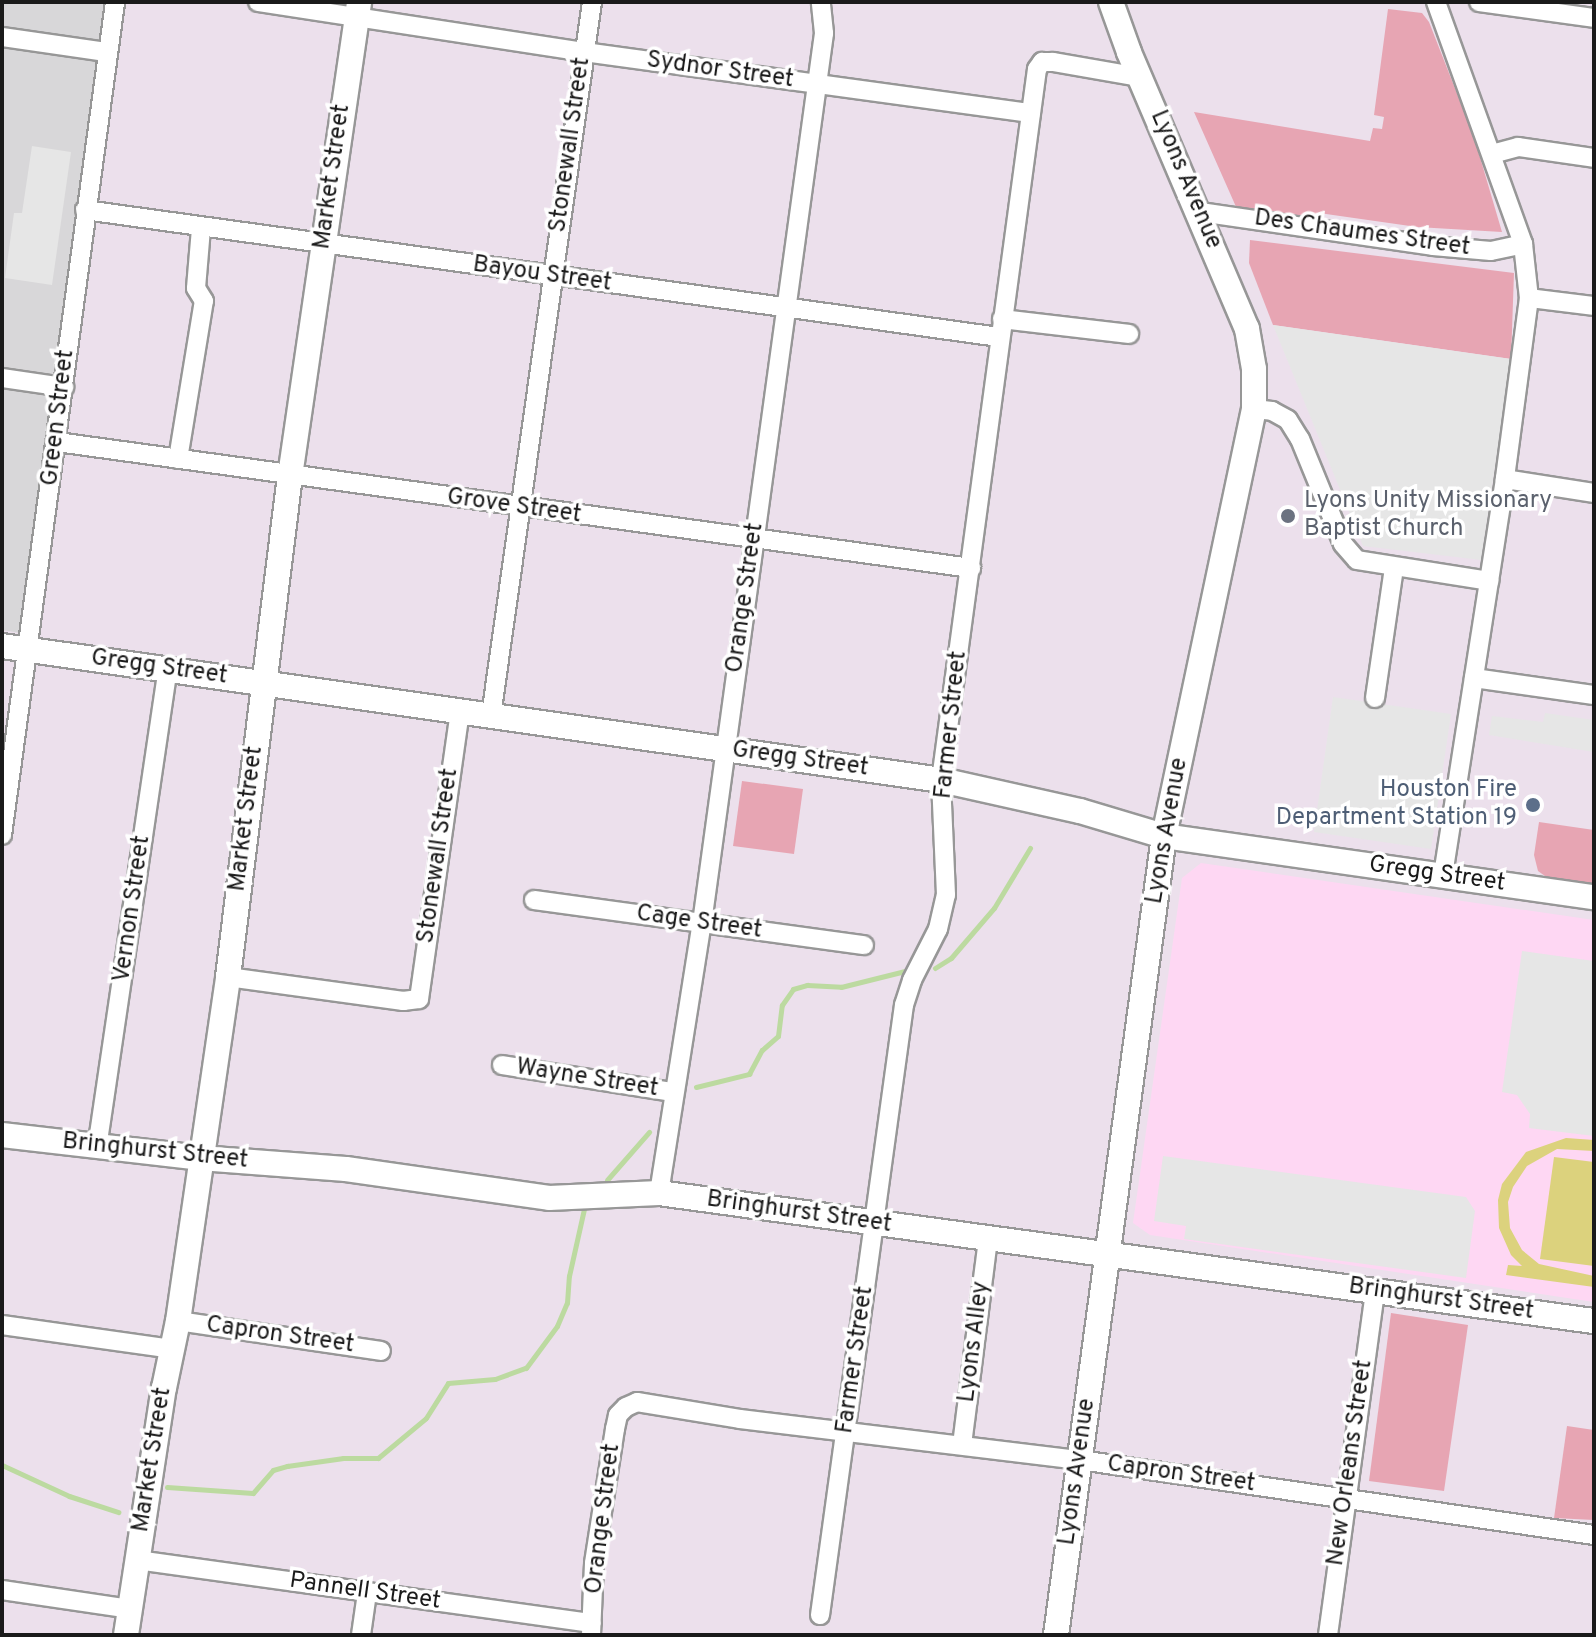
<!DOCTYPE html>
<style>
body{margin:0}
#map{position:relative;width:1596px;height:1637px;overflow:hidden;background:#ece0ec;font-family:Overpass,sans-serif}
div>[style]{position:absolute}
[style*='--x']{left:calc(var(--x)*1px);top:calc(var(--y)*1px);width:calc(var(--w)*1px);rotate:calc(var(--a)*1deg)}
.residential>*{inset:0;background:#d8d7d9}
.education>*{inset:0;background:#fed7f3}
.grass>*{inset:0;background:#e7a5b3}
.pitch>*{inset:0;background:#dcd27d}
.parking>*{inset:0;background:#e6e6e6}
.stream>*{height:5px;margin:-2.5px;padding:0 2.5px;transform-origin:2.5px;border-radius:2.5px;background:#bcdaa0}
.roads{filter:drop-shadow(2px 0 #979797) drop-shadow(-2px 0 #979797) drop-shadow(0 2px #979797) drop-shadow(0 -2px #979797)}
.minor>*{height:18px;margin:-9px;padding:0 9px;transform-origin:9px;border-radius:9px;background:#fff}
.tertiary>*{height:24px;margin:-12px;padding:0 12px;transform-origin:12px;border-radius:12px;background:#fff}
.dots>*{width:22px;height:22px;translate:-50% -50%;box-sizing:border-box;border:4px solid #fff;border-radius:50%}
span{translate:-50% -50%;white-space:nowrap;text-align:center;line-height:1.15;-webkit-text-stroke:7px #fff;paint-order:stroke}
.street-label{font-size:24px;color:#1a1a1a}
.worship-label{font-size:24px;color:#5b616d}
.left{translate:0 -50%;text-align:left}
.service-label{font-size:24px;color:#4e5e75}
.right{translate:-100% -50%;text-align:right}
.frame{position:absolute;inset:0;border:4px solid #1a1a1a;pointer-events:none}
</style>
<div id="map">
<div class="residential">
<div style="clip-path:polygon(2px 2px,107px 2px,20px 633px,2px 630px)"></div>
</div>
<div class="education">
<div style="clip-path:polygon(1201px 863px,1594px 920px,1594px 1302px,1150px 1235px,1133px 1223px,1182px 878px)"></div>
</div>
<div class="grass">
<div style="clip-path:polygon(1388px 9px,1422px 13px,1429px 22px,1474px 137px,1502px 232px,1417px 227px,1319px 213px,1318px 221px,1237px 209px,1194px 112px,1370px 141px,1373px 128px,1382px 129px,1384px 117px,1374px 115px)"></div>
<div style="clip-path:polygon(1250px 240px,1514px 273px,1511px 359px,1273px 325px,1249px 263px)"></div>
<div style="clip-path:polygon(742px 781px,803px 789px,794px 854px,733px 846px)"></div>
<div style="clip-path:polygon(1539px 822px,1594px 830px,1594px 887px,1552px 881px,1538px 871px,1534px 855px)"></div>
<div style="clip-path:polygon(1391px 1313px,1468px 1325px,1444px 1491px,1369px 1481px)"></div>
<div style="clip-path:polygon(1567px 1426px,1594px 1430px,1594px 1520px,1554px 1518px)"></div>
</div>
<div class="pitch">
<div style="clip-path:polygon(1566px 1138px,1594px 1140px,1594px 1151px,1557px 1149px,1527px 1166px,1513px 1187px,1508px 1202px,1510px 1228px,1522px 1250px,1539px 1264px,1594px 1276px,1594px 1287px,1506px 1275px,1508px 1265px,1522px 1266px,1511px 1255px,1499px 1228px,1498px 1200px,1502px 1184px,1526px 1152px)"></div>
<div style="clip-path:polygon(1554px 1157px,1594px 1162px,1594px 1266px,1540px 1259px)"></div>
</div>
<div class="parking">
<div style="clip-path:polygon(32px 146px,71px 152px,52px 285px,5px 278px,14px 213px,22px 213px)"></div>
<div style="clip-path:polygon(1273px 325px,1511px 359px,1481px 560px,1363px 546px)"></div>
<div style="clip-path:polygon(1333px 697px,1451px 714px,1431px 849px,1314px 832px)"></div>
<div style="clip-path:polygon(1545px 713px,1594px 720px,1594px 752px,1489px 735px,1492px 716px,1543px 722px)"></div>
<div style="clip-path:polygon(1522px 951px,1594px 961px,1594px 1136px,1529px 1128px,1530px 1114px,1517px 1095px,1502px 1092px)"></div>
<div style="clip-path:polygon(1163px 1156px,1466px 1197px,1475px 1211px,1466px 1278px,1184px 1239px,1186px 1226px,1154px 1221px)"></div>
</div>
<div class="stream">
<div style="--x:935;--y:968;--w:19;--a:-32"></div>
<div style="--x:951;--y:958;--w:66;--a:-49.3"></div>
<div style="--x:994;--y:908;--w:70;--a:-59"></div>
<div style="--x:696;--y:1087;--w:55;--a:-13.8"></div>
<div style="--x:749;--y:1074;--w:27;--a:-62"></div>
<div style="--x:762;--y:1050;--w:21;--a:-41"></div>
<div style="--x:778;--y:1036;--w:31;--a:-83"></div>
<div style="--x:782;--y:1005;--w:19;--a:-55"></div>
<div style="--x:793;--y:989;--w:15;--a:-16"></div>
<div style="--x:807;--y:985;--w:34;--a:3"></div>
<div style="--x:841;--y:987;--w:66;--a:-14"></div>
<div style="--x:607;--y:1180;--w:64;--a:-48.8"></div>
<div style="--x:2;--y:1465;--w:74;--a:24.8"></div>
<div style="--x:69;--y:1496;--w:52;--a:18.1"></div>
<div style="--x:167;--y:1487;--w:86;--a:4"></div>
<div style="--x:253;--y:1493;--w:30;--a:-49"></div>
<div style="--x:273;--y:1470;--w:15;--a:-16"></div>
<div style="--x:287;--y:1466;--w:57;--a:-8.1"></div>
<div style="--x:343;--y:1458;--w:35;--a:0"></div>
<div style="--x:378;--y:1458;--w:62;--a:-39.8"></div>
<div style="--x:426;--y:1418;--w:41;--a:-57.8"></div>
<div style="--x:448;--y:1383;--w:47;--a:-4.9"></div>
<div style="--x:495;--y:1379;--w:33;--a:-20"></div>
<div style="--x:526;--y:1368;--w:52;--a:-53.6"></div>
<div style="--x:557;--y:1326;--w:25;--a:-67"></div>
<div style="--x:567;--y:1303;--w:27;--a:-86"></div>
<div style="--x:569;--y:1276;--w:69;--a:-77.4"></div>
</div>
<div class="roads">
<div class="minor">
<div style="--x:258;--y:2;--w:330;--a:8.7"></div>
<div style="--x:584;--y:52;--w:451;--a:7.8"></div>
<div style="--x:1436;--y:2;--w:257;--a:70.2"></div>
<div style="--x:1523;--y:244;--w:54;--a:83.7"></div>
<div style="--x:1529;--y:298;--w:183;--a:97.6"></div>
<div style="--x:1505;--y:479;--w:402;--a:98.9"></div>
<div style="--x:1479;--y:2;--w:116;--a:7.9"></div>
<div style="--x:2;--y:37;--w:105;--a:8.2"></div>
<div style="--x:1492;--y:154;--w:27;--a:-15"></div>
<div style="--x:1518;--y:147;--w:77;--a:8.2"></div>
<div style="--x:85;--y:210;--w:923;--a:7.91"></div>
<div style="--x:1200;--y:212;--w:235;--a:8.3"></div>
<div style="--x:1433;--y:246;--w:58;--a:4.9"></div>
<div style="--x:1491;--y:251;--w:33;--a:-12"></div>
<div style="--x:1529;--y:298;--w:65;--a:7"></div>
<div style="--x:1002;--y:319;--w:128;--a:6.7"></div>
<div style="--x:2;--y:378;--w:63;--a:8.3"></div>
<div style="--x:1254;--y:409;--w:18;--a:6"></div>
<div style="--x:1272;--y:411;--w:18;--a:29"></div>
<div style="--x:1288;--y:420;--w:22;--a:58"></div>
<div style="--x:1300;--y:439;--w:113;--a:67.7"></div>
<div style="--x:1343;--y:544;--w:21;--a:49"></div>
<div style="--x:1357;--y:560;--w:134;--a:9"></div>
<div style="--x:57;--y:442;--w:923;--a:7.85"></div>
<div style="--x:178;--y:459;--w:160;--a:-80.7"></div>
<div style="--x:204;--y:301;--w:15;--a:-122"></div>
<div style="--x:196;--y:288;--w:60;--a:-85.2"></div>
<div style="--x:1505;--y:479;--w:90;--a:8.9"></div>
<div style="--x:1474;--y:678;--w:121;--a:8.1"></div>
<div style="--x:1375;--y:698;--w:132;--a:-81.7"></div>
<div style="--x:491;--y:716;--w:721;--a:-81.95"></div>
<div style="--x:2;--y:835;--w:841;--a:-82.27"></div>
<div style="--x:534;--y:900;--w:333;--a:7.8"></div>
<div style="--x:228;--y:977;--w:177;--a:7.8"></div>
<div style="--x:403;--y:1001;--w:16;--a:-7"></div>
<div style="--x:419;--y:999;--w:290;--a:-81.9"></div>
<div style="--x:502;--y:1065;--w:172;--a:9"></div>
<div style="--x:97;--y:1148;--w:484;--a:-81.6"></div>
<div style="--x:659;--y:1193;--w:273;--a:-81"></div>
<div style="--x:702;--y:923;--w:898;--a:-82.19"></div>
<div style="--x:824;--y:33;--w:31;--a:-96"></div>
<div style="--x:178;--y:1321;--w:205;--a:8.4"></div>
<div style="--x:2;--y:1325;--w:173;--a:8"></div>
<div style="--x:962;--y:1445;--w:208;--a:-82.8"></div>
<div style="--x:137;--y:1560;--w:459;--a:7.9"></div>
<div style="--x:2;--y:1590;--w:129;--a:8.4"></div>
<div style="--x:820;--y:1615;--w:616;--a:-82.16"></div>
<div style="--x:904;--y:1005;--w:26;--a:-72"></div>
<div style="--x:912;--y:980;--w:57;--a:-63"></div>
<div style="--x:938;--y:929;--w:35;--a:-77"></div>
<div style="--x:946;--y:895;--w:115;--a:-92.5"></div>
<div style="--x:941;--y:780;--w:717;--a:-82.31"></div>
<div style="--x:1037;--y:69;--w:9;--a:-54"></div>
<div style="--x:1042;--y:62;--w:11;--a:0"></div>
<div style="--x:1053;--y:62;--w:88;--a:9.8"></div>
<div style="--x:361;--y:1635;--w:42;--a:-81.9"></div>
<div style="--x:591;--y:1635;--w:72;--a:-87.6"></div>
<div style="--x:594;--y:1563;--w:136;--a:-81.1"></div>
<div style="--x:615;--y:1429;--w:14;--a:-78"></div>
<div style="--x:618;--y:1415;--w:11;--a:-45"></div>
<div style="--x:626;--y:1407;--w:12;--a:-24"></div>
<div style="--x:637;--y:1402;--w:104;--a:9.4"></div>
<div style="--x:740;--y:1419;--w:342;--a:6.9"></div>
<div style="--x:1080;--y:1460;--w:519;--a:8.3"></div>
<div style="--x:1328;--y:1635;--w:346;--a:-82.2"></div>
</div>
<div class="tertiary">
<div style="--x:2;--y:646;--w:949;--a:8.12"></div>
<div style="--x:941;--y:780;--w:142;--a:12.6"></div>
<div style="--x:1080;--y:811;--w:88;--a:16.6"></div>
<div style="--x:1164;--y:836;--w:434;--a:8.1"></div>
<div style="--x:2;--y:1135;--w:199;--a:6.6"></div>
<div style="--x:200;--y:1158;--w:146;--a:4.3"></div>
<div style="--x:346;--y:1169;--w:205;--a:8.1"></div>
<div style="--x:549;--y:1198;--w:110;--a:-2.6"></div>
<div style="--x:659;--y:1193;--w:944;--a:7.8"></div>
<div style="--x:126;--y:1635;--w:250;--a:-81.3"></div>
<div style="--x:164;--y:1388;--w:68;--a:-78.2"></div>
<div style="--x:178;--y:1321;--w:348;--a:-81.7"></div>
<div style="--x:228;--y:977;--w:505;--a:-82.95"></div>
<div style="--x:290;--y:476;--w:479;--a:-81.7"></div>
<div style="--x:1056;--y:1635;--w:806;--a:-82.3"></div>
<div style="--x:1164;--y:836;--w:436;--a:-78.1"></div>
<div style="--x:1254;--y:409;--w:40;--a:-90"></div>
<div style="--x:1254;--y:369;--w:41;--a:-99.9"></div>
<div style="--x:1247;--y:329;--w:301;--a:-113.1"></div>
<div style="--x:1129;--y:52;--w:53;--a:-109.8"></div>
</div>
</div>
<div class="dots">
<div style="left:1288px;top:516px;background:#6b7280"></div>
<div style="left:1533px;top:805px;background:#5c6f8a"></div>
</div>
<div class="street-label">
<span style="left:720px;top:71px;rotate:8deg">Sydnor Street</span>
<span style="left:571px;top:145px;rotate:-82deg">Stonewall Street</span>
<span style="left:333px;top:177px;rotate:-82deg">Market Street</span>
<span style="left:1185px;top:180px;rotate:67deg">Lyons Avenue</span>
<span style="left:1362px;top:234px;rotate:8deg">Des Chaumes Street</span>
<span style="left:542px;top:275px;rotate:8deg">Bayou Street</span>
<span style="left:59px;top:418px;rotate:-83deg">Green Street</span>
<span style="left:514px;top:507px;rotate:8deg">Grove Street</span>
<span style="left:746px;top:598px;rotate:-82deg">Orange Street</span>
<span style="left:159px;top:668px;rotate:8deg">Gregg Street</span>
<span style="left:952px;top:725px;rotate:-84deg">Farmer Street</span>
<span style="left:800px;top:760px;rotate:8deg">Gregg Street</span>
<span style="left:247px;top:819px;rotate:-83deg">Market Street</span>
<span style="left:1168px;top:831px;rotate:-80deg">Lyons Avenue</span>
<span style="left:439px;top:856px;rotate:-82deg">Stonewall Street</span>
<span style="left:1437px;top:875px;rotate:8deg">Gregg Street</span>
<span style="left:133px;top:909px;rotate:-82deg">Vernon Street</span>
<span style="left:699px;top:923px;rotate:8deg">Cage Street</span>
<span style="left:587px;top:1079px;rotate:9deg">Wayne Street</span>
<span style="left:155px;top:1152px;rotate:6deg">Bringhurst Street</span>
<span style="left:799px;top:1213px;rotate:8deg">Bringhurst Street</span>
<span style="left:1441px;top:1300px;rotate:8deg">Bringhurst Street</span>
<span style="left:280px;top:1336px;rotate:8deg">Capron Street</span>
<span style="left:975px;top:1342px;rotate:-83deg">Lyons Alley</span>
<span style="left:856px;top:1360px;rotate:-82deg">Farmer Street</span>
<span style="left:153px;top:1460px;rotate:-81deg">Market Street</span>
<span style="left:1351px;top:1463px;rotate:-82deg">New Orleans Street</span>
<span style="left:1078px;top:1472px;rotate:-82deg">Lyons Avenue</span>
<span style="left:1181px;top:1475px;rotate:8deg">Capron Street</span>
<span style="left:604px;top:1519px;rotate:-83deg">Orange Street</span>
<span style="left:365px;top:1592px;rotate:8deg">Pannell Street</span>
</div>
<div class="worship-label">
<span class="left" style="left:1304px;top:516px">Lyons Unity Missionary<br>Baptist Church</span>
</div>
<div class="service-label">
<span class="right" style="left:1517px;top:805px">Houston Fire<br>Department Station 19</span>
</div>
<div class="frame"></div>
</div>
